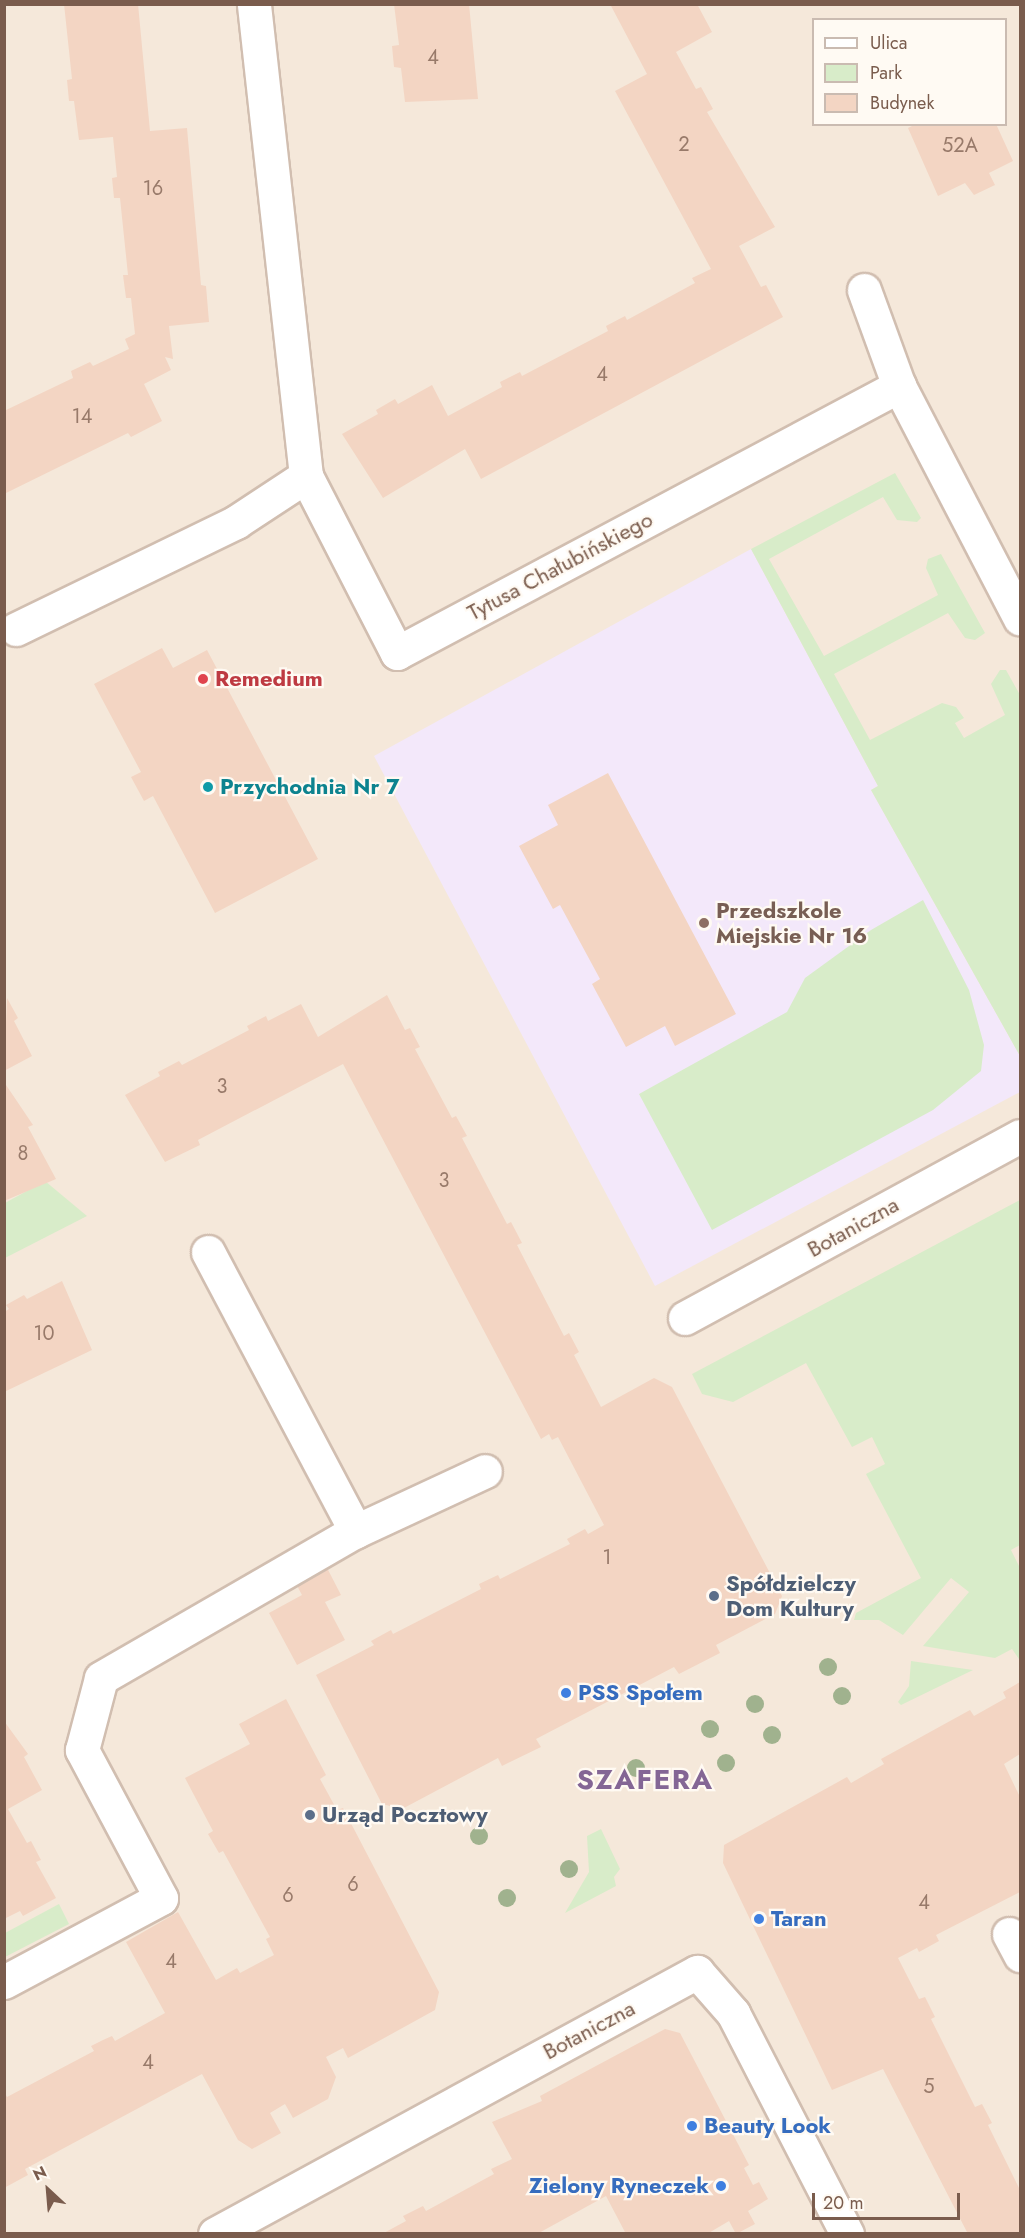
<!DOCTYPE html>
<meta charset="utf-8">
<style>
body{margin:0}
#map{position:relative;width:1025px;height:2238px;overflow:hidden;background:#fdf6ec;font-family:Jost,sans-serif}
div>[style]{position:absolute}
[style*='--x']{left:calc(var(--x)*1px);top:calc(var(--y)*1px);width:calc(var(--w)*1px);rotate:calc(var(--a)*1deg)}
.residential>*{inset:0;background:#f5e8da}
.education>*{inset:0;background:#f3e8fa}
.green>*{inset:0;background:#d8ecc9}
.building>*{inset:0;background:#f3d5c3}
.roads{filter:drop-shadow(2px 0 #d1beb0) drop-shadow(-2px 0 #d1beb0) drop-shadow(0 2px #d1beb0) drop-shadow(0 -2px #d1beb0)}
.minor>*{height:33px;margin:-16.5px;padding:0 16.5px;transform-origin:16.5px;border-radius:16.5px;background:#fff}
.trees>*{width:18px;height:18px;margin:-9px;border-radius:50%;background:#a0b28e}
.dots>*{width:16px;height:16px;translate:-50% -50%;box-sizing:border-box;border:3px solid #fffaf3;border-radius:50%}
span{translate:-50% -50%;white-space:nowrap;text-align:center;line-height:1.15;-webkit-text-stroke:4.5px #fffaf3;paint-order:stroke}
.number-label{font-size:20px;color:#987a6a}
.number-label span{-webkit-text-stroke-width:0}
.street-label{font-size:22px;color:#7a5c4d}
.health-label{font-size:22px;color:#be3a42;font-weight:700}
.left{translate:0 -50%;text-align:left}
.culture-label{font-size:22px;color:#0d838f;font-weight:700}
.education-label{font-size:22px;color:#785e54;font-weight:700}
.service-label{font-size:22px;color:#4e5e75;font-weight:700}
.shop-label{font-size:22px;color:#366cbe;font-weight:700}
.right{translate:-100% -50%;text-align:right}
.district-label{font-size:28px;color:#846695;font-weight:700;letter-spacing:1.5px}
.frame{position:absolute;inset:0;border:6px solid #7a5c4d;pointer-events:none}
.legend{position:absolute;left:812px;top:18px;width:195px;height:108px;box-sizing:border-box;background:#fffaf3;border:2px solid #cabbb1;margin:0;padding:8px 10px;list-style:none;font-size:18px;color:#7a5c4d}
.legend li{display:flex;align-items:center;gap:12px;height:30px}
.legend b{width:30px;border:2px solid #cabbb1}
.north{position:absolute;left:18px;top:2160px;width:60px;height:60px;-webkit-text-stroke:4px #fffaf3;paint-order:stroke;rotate:334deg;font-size:16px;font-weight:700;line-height:24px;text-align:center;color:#7a5c4d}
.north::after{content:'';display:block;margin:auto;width:21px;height:27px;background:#7a5c4d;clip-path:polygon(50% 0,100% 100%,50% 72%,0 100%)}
.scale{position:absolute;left:812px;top:2193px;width:148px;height:27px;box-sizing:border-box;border:3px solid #7a5c4d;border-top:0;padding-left:8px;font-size:18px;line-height:21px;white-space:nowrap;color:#7a5c4d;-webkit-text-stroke:4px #fffaf3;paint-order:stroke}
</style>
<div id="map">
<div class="residential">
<div style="clip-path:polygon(evenodd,5px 5px,1020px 5px,1020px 2233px,5px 2233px,5px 5px,814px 20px,1006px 20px,1006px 124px,814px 124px,814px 20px)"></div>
</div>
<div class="education">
<div style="clip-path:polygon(751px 549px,878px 786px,871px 790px,1020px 1056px,1020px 1092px,655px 1286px,374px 756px)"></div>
</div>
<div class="green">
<div style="clip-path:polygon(895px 473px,921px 518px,917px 522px,897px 520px,883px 497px,769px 559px,824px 656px,938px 595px,926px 568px,928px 559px,941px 554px,985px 633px,975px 640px,965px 638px,948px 613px,834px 674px,870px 740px,942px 703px,956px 707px,964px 718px,955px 723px,964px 738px,1005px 715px,991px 684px,1000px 670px,1006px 670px,1020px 695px,1020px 1056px,871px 790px,878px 786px,751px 549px)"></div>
<div style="clip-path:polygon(923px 900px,969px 990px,984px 1045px,981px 1071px,933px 1110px,712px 1230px,639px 1094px,787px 1012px,805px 978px,871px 930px)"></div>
<div style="clip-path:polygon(45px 1181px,87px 1216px,5px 1258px,5px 1203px)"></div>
<div style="clip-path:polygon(1020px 1200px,1020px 1545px,1011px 1550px,1020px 1568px,1019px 1659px,1012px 1649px,995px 1658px,923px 1646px,969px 1592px,951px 1578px,903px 1635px,879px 1620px,854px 1620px,856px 1613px,921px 1578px,866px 1474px,885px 1464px,872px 1437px,852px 1447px,806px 1363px,733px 1402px,702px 1394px,692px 1374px)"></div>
<div style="clip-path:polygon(911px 1661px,973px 1670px,901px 1705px,898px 1702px,909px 1686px)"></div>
<div style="clip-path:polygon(601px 1829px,620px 1869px,614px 1877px,616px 1886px,565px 1913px,589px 1872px,587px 1836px)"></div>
<div style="clip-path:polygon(59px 1904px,69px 1924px,5px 1957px,5px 1933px)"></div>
</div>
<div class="building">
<div style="clip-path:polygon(64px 4px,138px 4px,150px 131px,187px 128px,201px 285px,206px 286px,209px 322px,169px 326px,173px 359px,165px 357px,171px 370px,144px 384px,162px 421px,131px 437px,128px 433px,4px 494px,4px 411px,73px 378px,71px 371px,90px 362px,93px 366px,129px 349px,125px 339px,135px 334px,131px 298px,126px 298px,123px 275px,128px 275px,120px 198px,114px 198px,112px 178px,117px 177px,113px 137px,79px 140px,74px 101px,69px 101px,67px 80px,72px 79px)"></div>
<div style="clip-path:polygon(394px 4px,469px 4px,478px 99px,405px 102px,401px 68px,394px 67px,392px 46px,399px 45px)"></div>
<div style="clip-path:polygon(610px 4px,697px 4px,712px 32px,676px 52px,696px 89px,701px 87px,713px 109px,707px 112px,775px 227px,739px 246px,761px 287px,766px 285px,783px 317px,481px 479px,465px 449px,383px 498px,342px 434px,378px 414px,376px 410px,395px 399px,398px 404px,432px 385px,448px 416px,502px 387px,500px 382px,520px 372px,522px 376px,608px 331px,606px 326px,625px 316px,627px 320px,695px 283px,692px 278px,711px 269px,615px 91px,647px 74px)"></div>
<div style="clip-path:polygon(916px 124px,996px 124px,1013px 161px,989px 173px,995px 185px,974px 195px,965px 183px,938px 196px,908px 128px)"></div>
<div style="clip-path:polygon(162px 648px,173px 668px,207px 650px,318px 859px,215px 913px,153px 796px,144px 801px,131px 777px,141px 772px,94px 684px)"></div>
<div style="clip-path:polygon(608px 773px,736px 1014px,675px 1046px,665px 1026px,626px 1047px,592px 984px,600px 979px,560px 905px,553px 909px,519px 846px,558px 825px,548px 805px)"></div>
<div style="clip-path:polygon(387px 995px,405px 1030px,410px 1028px,420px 1047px,415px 1049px,452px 1118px,456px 1116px,467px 1136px,462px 1138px,507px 1224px,511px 1222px,522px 1243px,517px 1245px,564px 1336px,569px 1333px,579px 1352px,574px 1355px,601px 1407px,654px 1378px,672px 1387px,782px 1596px,775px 1614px,716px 1645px,720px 1653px,679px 1674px,674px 1667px,536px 1739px,541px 1747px,502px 1766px,498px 1758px,402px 1809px,382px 1804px,316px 1675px,374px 1645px,371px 1641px,391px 1630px,393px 1634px,481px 1589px,479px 1584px,498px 1575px,500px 1579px,570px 1544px,567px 1539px,585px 1529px,588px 1534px,604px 1525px,558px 1437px,552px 1440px,549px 1434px,541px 1439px,343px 1064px,198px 1140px,200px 1145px,165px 1162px,125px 1095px,160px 1076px,158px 1072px,179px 1061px,182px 1065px,249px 1030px,247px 1026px,266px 1016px,268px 1021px,301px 1004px,318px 1037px)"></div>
<div style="clip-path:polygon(7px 998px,18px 1018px,14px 1021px,32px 1056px,4px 1071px)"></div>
<div style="clip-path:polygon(4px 1082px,33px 1125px,28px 1127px,56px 1179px,4px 1201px)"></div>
<div style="clip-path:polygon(62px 1281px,92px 1350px,4px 1392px,4px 1312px,9px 1309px,6px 1305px,24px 1295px,27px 1299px)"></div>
<div style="clip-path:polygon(325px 1564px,341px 1595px,325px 1602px,345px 1640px,297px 1665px,269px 1613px,302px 1595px,294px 1580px)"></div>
<div style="clip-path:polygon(1020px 1682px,1020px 1754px,1004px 1764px,1020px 1797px,1020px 1892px,936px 1935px,939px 1941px,919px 1952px,917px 1948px,898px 1958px,919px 1999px,925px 1997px,935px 2017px,931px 2019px,975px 2107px,982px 2104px,992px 2123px,988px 2125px,1020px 2190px,1020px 2234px,968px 2234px,883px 2069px,832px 2090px,723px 1863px,724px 1845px,847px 1777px,851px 1783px,884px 1764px,881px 1759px,970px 1710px,974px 1716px,1006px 1698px,1003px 1692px)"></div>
<div style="clip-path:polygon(286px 1699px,326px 1775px,320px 1779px,337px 1810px,343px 1808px,439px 1992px,435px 2010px,348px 2058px,343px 2048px,326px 2057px,336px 2077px,328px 2099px,293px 2118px,285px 2104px,270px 2113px,281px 2133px,252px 2149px,238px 2140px,202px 2074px,25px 2169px,28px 2175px,4px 2188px,4px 2092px,7px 2097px,94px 2051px,91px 2046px,103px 2040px,112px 2036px,115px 2041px,165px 2013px,126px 1942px,178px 1912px,216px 1980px,237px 1968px,240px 1973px,274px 1955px,266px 1939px,270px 1937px,223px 1851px,219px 1853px,208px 1834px,213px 1831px,185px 1778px,250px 1744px,239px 1724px)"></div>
<div style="clip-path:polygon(4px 1721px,28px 1754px,24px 1757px,42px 1790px,8px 1809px,27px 1843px,31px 1841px,41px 1860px,36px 1862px,56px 1898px,23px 1916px,20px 1911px,4px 1919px)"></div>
<div style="clip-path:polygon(665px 2029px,680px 2033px,749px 2165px,744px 2168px,753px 2185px,759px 2182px,768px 2199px,748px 2211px,755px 2224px,736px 2234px,729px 2221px,707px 2234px,626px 2234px,606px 2196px,537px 2234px,382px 2234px,406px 2221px,403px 2216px,423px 2206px,426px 2211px,494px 2174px,491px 2169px,512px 2159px,492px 2122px,542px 2101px,540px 2096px)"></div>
</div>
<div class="roads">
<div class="minor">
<div style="--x:864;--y:290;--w:102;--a:70"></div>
<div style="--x:899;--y:386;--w:262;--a:62.5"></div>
<div style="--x:306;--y:476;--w:199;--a:62.8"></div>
<div style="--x:397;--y:653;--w:569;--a:-28.01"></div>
<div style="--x:16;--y:629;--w:245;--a:-25.9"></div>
<div style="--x:236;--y:522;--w:84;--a:-33.3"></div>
<div style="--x:306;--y:476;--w:475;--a:-96.3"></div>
<div style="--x:208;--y:1252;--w:316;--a:62.1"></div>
<div style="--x:685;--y:1318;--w:381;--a:-28.5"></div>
<div style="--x:1009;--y:1934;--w:24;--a:62"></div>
<div style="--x:4;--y:1982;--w:178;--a:-28.1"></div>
<div style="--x:161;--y:1898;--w:168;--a:-118.1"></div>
<div style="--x:82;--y:1750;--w:74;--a:-75.2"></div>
<div style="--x:101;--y:1678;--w:294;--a:-30"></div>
<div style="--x:356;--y:1531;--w:142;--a:-24.9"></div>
<div style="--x:215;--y:2234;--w:549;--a:-28.53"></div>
<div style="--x:697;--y:1972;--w:55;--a:48.7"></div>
<div style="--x:733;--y:2013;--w:249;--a:62.7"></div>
</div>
</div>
<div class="trees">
<div style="left:828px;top:1667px"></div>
<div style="left:842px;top:1696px"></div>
<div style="left:755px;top:1704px"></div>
<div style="left:710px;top:1729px"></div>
<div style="left:772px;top:1735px"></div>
<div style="left:726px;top:1763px"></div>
<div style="left:636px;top:1768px"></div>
<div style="left:479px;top:1836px"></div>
<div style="left:569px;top:1869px"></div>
<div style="left:507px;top:1898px"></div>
</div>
<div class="dots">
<div style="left:203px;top:679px;background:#e0444e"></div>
<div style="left:208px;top:787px;background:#0f9aa8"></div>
<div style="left:704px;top:923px;background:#8d6e63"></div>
<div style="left:714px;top:1596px;background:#5c6f8a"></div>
<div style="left:566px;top:1693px;background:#3f7fe0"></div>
<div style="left:310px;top:1815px;background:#5c6f8a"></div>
<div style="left:759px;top:1919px;background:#3f7fe0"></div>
<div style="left:692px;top:2126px;background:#3f7fe0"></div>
<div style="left:721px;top:2186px;background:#3f7fe0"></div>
</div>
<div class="number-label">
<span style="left:433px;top:57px">4</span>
<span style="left:684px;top:144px">2</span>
<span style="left:960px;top:145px">52A</span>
<span style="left:153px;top:188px">16</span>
<span style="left:602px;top:374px">4</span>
<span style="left:82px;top:416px">14</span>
<span style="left:222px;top:1086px">3</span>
<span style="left:23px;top:1153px">8</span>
<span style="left:444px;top:1180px">3</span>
<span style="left:44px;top:1333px">10</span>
<span style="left:607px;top:1557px">1</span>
<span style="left:353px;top:1884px">6</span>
<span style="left:288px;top:1895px">6</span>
<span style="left:924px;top:1902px">4</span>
<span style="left:171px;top:1961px">4</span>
<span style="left:148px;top:2062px">4</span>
<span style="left:929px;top:2086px">5</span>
</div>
<div class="street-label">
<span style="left:560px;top:566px;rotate:-28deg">Tytusa Chałubińskiego</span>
<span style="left:853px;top:1227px;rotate:-29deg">Botaniczna</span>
<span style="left:589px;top:2030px;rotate:-28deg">Botaniczna</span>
</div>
<div class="health-label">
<span class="left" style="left:215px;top:679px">Remedium</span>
</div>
<div class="culture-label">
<span class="left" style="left:220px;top:787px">Przychodnia Nr 7</span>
</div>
<div class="education-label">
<span class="left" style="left:716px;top:923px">Przedszkole<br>Miejskie Nr 16</span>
</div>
<div class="service-label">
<span class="left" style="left:726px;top:1596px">Spółdzielczy<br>Dom Kultury</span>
<span class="left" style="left:322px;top:1815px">Urząd Pocztowy</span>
</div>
<div class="shop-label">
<span class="left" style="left:578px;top:1693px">PSS Społem</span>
<span class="left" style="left:771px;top:1919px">Taran</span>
<span class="left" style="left:704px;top:2126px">Beauty Look</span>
<span class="right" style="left:709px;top:2186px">Zielony Ryneczek</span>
</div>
<div class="district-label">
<span style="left:645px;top:1780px">SZAFERA</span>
</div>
<div class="frame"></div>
<ul class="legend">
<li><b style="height:8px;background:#fff"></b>Ulica</li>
<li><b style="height:16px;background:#d8ecc9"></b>Park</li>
<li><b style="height:16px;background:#f3d5c3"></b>Budynek</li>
</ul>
<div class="north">N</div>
<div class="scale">20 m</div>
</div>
